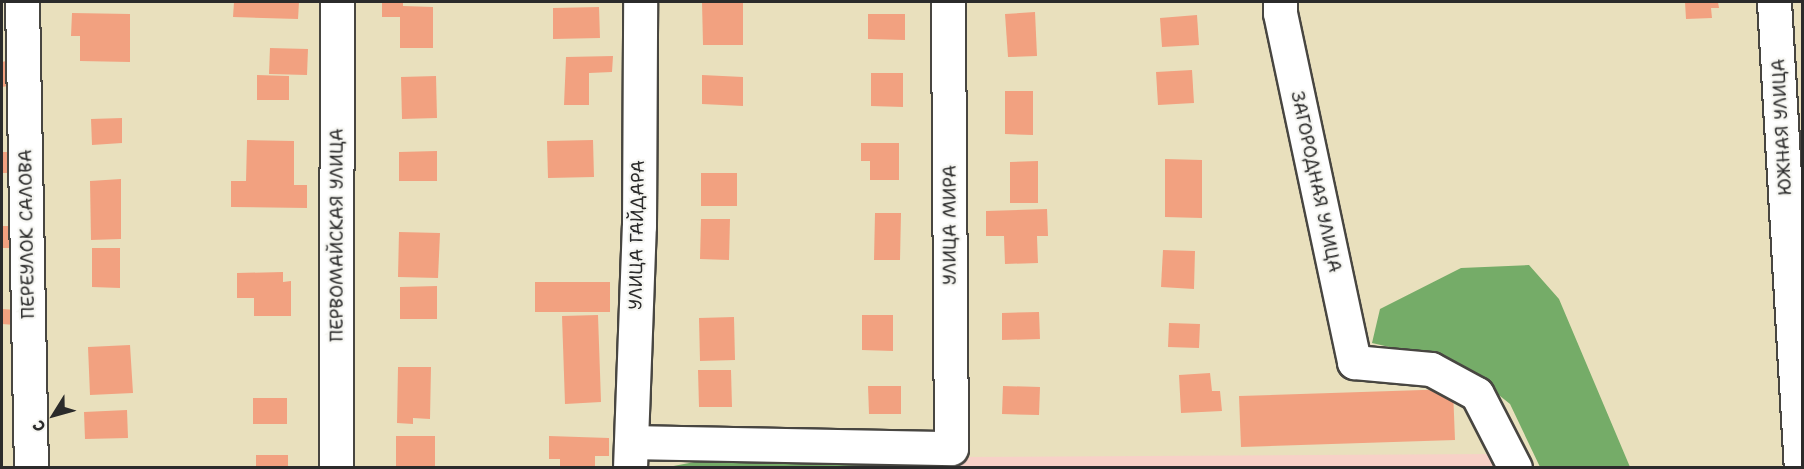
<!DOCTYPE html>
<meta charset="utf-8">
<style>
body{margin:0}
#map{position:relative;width:1804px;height:469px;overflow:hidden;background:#e9e0bd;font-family:"Shantell Sans",sans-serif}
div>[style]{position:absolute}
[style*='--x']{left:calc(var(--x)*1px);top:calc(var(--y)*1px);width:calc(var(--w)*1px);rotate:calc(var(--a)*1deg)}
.built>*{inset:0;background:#f7d1c7}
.forest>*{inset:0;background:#75ac68}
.building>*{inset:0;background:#f2a180}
.roads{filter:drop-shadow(2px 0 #484641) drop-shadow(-2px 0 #484641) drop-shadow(0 2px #484641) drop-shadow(0 -2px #484641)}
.minor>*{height:33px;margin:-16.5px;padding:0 16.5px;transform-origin:16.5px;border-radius:16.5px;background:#fff}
span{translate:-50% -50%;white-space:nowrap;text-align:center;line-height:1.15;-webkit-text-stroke:4.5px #f6f6f2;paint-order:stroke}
.street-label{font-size:18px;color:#2b2b2b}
.frame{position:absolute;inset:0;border:3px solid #2b2b2b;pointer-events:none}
.north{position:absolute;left:24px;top:385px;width:60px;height:60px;-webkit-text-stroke:4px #f6f6f2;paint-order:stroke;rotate:233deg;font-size:16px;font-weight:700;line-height:24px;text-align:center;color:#2b2b2b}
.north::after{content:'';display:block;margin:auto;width:21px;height:27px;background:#2b2b2b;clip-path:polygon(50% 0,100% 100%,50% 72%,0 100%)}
</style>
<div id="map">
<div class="built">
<div style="clip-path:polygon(1491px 454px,1497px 468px,956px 468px,963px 457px)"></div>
</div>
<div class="forest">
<div style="clip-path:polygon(1529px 265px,1559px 299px,1630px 467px,1540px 467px,1510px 404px,1459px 363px,1372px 343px,1380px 309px,1461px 268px)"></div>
<div style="clip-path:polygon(726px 456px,954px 457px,948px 468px,663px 468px)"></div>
</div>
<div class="building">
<div style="clip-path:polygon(234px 2px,299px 2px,298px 19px,233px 17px)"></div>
<div style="clip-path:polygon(382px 2px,403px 2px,403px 6px,433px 7px,433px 48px,400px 48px,400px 17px,382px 17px)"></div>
<div style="clip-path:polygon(702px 2px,743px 2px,743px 45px,703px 45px)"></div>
<div style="clip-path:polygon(1685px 2px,1718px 2px,1719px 8px,1711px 8px,1712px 18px,1686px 19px)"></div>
<div style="clip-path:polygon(599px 7px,600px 38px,553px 39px,553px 8px)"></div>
<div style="clip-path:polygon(1035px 12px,1037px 56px,1008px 57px,1005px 14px)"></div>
<div style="clip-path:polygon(72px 13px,130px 14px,130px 62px,80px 61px,80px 36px,71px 36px)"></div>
<div style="clip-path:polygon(868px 14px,905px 14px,905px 40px,868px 39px)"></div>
<div style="clip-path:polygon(1197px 15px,1199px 45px,1162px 47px,1160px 18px)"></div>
<div style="clip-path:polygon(270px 48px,308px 49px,307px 75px,269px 74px)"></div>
<div style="clip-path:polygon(613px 56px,612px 72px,589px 73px,589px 105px,564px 105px,566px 57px)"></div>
<div style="clip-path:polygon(6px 61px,8px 86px,2px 87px,2px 62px)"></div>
<div style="clip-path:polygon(1192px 70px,1194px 103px,1158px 105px,1156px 72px)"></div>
<div style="clip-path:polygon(871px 73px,903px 73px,903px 107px,871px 106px)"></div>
<div style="clip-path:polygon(257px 75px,289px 76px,289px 100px,257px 100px)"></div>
<div style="clip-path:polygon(702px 75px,743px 77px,743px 106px,702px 104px)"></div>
<div style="clip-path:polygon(436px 76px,437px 118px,402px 119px,401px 77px)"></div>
<div style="clip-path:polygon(1005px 91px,1033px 91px,1033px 135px,1005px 134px)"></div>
<div style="clip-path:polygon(122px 118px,122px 143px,92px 145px,91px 119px)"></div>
<div style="clip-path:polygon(247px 140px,294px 141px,294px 185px,307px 185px,307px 208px,231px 207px,231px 181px,246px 181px)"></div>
<div style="clip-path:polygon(593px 140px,594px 177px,548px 178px,547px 141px)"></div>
<div style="clip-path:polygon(861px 143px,899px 143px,899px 180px,870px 180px,870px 161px,861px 161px)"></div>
<div style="clip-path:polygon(437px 151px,437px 181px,399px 181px,399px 152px)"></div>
<div style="clip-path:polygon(2px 152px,7px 152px,7px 173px,2px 173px)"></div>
<div style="clip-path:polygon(1165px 159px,1202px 160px,1202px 218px,1165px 217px)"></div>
<div style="clip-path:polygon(1038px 161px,1038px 203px,1010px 203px,1010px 162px)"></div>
<div style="clip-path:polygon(701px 173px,737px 173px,737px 206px,701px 206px)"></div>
<div style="clip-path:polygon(121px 179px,121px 239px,91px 240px,90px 181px)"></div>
<div style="clip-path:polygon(1047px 209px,1048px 236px,1037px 236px,1038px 263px,1005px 264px,1004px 236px,986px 236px,986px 211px)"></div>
<div style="clip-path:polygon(875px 213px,901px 213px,900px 260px,874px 260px)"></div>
<div style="clip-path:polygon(701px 219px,730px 219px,729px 260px,700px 259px)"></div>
<div style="clip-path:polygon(2px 226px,9px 226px,9px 248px,2px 248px)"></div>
<div style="clip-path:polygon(399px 232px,440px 233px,438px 278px,398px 277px)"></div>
<div style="clip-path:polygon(92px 248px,120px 248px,120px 288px,92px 287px)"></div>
<div style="clip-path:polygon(1163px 250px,1195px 251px,1194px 289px,1161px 287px)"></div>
<div style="clip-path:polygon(283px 272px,283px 282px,291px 281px,291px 316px,254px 316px,254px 298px,237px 298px,237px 273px)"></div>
<div style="clip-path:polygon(535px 282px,610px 282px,610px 312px,535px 312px)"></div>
<div style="clip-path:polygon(437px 286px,437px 319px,400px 319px,400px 287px)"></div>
<div style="clip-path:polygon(2px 309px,17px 310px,15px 325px,2px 324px)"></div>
<div style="clip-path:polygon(1039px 312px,1040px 339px,1002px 340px,1002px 313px)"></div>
<div style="clip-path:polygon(598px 315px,601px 402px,565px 404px,562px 316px)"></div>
<div style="clip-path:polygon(862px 315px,893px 315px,893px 351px,862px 350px)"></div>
<div style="clip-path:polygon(734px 317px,735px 360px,700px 361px,699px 318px)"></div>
<div style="clip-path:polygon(1169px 323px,1200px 324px,1199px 348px,1168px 347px)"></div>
<div style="clip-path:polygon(130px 345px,133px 393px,90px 395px,88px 347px)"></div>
<div style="clip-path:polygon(398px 367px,431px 367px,430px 419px,413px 418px,413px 424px,397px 423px)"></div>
<div style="clip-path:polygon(698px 370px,731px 370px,732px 407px,699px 407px)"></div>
<div style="clip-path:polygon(1210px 373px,1212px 391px,1220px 391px,1222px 411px,1181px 413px,1179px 375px)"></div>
<div style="clip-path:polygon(868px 386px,901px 386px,901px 414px,869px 414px)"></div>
<div style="clip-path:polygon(1003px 386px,1040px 387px,1039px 415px,1002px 414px)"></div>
<div style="clip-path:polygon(1453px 389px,1455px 440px,1241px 447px,1239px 396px)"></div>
<div style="clip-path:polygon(253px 398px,287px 398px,287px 424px,253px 424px)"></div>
<div style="clip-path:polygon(127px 410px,128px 438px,85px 439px,84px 412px)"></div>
<div style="clip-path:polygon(396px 436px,435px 436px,435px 468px,396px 468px)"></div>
<div style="clip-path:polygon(549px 436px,609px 438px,609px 456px,595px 456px,595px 468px,560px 468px,560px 459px,549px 459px)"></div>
<div style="clip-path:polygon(256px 455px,288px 455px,288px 468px,256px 468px)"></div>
</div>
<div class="roads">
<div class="minor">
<div style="--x:22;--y:2;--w:466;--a:88.9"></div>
<div style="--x:1280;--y:2;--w:11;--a:90"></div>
<div style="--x:1280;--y:13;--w:357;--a:78"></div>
<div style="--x:1354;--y:362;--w:77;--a:5.2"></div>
<div style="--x:1431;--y:369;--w:52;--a:28.5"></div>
<div style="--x:1477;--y:394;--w:83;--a:62.8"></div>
<div style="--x:1774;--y:2;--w:467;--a:86.7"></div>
<div style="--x:632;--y:442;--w:319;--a:1.1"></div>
<div style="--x:951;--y:448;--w:446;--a:-90.4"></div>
<div style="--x:336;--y:468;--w:466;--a:-89.9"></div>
<div style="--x:630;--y:468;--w:242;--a:-87.9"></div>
<div style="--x:639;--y:226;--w:224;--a:-89.7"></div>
</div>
</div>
<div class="street-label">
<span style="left:1782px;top:127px;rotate:-93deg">ЮЖНАЯ УЛИЦА</span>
<span style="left:1316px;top:182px;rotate:78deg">ЗАГОРОДНАЯ УЛИЦА</span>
<span style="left:950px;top:225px;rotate:-90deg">УЛИЦА МИРА</span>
<span style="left:27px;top:234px;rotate:-91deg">ПЕРЕУЛОК САЛОВА</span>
<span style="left:337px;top:235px;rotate:-90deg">ПЕРВОМАЙСКАЯ УЛИЦА</span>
<span style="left:637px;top:235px;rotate:-89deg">УЛИЦА ГАЙДАРА</span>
</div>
<div class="frame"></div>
<div class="north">С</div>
</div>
